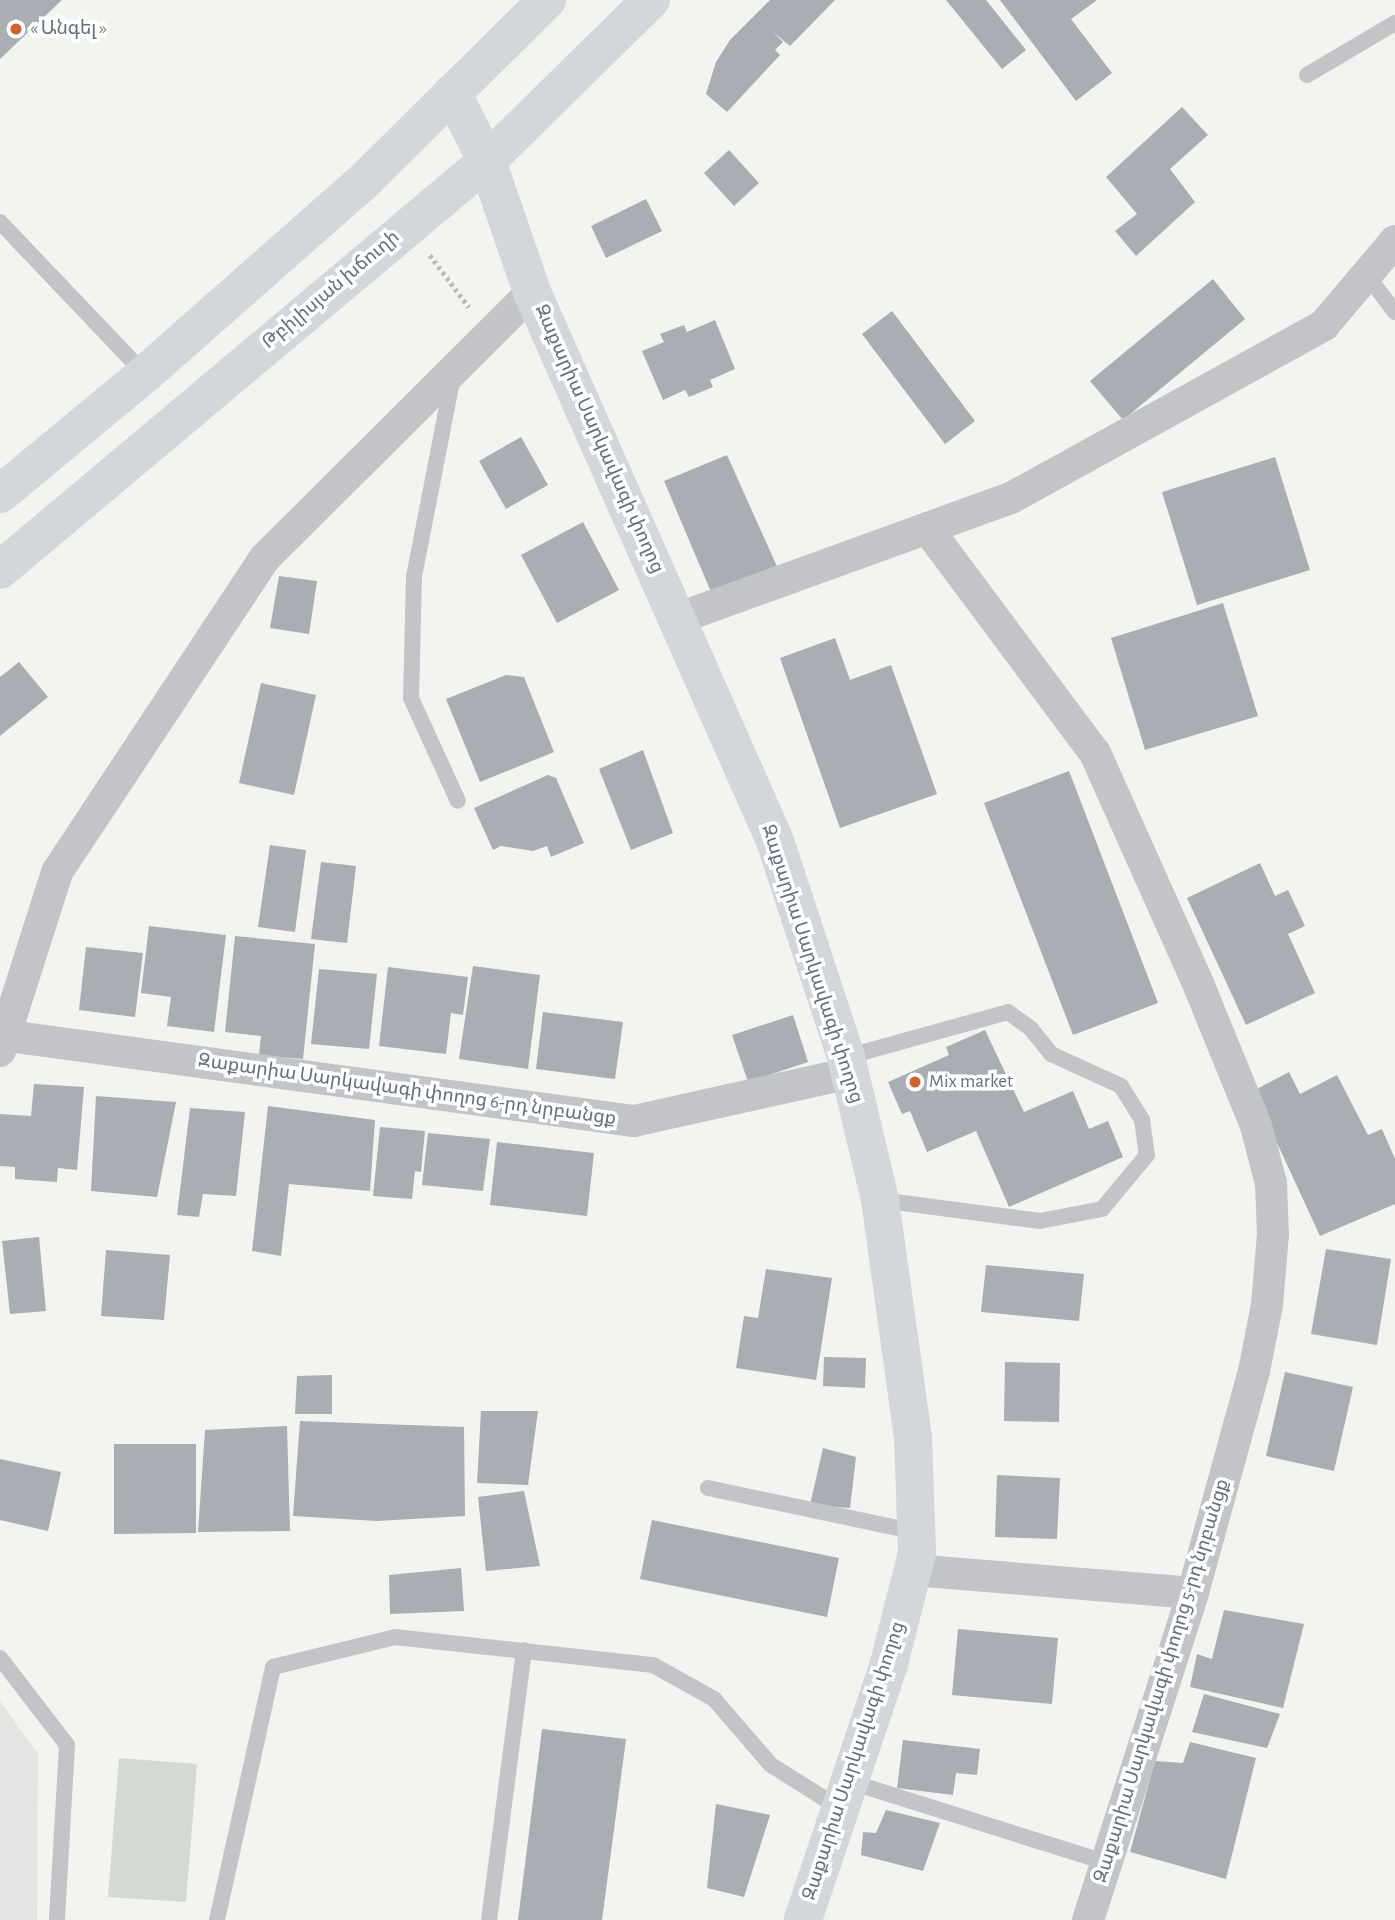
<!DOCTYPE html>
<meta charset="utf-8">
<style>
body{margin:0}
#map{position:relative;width:1395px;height:1920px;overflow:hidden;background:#f3f4f0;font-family:"Alegreya Sans","Noto Sans Armenian",sans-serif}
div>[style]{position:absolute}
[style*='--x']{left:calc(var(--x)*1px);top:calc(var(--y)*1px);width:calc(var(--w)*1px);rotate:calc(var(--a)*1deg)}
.built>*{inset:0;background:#e4e5e3}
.green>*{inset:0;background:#d4dad1}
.building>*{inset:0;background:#a8aeb3}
.path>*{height:4.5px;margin-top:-2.25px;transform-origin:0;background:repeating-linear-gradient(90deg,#b9bbbd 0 3.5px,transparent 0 7px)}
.service>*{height:16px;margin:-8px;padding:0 8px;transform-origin:8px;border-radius:8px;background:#c2c4c8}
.minor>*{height:32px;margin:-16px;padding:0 16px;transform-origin:16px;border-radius:16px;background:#c2c4c8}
.secondary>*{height:38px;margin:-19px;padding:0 19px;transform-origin:19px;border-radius:19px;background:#d3d7db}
.primary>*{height:38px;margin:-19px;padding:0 19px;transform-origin:19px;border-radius:19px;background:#d3d7db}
.dots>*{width:19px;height:19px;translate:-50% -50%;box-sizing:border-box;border:4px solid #fff;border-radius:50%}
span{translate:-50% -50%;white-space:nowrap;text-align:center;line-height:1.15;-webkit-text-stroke:7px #fff;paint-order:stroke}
.poi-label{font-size:19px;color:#65717f}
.left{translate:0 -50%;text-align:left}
.street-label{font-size:19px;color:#65717f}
</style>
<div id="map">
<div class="built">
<div style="clip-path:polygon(0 1701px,38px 1754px,37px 1920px,0 1920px)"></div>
</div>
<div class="green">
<div style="clip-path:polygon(119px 1758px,197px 1764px,186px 1902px,108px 1897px)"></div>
</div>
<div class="building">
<div style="clip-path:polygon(0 0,62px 0,0 59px)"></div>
<div style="clip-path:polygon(770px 0,835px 0,790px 46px,773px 32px,783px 42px,775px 50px,780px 55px,727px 112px,706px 94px,716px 62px,730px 40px)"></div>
<div style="clip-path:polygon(946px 0,986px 0,1026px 50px,1002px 69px)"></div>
<div style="clip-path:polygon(1000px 0,1097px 0,1071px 19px,1112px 73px,1076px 101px)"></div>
<div style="clip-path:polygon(1182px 107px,1208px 135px,1170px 169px,1195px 202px,1136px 256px,1115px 231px,1137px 214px,1106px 177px)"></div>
<div style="clip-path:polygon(729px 150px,759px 183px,734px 206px,704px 173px)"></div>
<div style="clip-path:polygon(646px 199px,662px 231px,606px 258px,591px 226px)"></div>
<div style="clip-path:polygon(1213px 279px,1245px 319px,1123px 420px,1090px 381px)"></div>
<div style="clip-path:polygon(892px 311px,975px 421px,945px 444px,862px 334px)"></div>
<div style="clip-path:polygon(715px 320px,735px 369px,710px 380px,713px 387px,689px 397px,685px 390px,663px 400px,642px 351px,664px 342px,660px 334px,684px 325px,687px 332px)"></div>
<div style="clip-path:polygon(521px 437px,548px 485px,506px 509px,479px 461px)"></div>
<div style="clip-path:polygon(727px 455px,779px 571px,714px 599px,664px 481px)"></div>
<div style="clip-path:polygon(1275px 457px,1310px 570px,1197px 605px,1162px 492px)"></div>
<div style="clip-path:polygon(583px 522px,619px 590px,557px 623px,521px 555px)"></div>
<div style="clip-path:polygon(279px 576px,317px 581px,309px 634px,270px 628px)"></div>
<div style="clip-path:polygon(1223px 603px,1258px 716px,1145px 750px,1111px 638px)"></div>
<div style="clip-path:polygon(835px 638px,850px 680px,891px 665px,937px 794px,840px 828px,780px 658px)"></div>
<div style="clip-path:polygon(19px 662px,48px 697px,0 736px,0 677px)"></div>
<div style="clip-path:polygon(506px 675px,524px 677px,554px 752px,480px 782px,446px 699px)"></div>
<div style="clip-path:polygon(261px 683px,316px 695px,294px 795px,239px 783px)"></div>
<div style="clip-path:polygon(643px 750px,673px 833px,631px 850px,599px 769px)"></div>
<div style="clip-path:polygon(1069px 771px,1158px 1003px,1073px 1035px,984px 803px)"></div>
<div style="clip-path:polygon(548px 775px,556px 778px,584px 843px,551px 857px,547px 846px,533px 851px,501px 846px,493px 850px,474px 808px)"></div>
<div style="clip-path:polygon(270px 845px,306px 850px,295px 932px,258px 927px)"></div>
<div style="clip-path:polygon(321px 862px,356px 866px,347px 943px,311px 939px)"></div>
<div style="clip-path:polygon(1260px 863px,1275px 896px,1288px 890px,1305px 926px,1288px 934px,1315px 993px,1246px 1025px,1187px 898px)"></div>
<div style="clip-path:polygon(149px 926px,226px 935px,214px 1032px,167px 1026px,171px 997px,141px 993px)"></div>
<div style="clip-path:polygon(235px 936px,315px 944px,303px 1059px,259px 1055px,261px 1036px,225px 1032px)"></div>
<div style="clip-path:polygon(86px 947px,143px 953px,135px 1017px,79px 1010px)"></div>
<div style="clip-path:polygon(473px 966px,540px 975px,528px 1069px,459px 1059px)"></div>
<div style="clip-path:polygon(388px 967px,468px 977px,463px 1015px,451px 1013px,446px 1054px,379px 1046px)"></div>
<div style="clip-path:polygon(319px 969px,377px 974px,369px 1049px,311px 1044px)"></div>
<div style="clip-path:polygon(543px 1012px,623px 1022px,615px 1079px,536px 1069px)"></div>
<div style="clip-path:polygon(793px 1015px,808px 1062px,748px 1082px,732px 1035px)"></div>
<div style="clip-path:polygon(985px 1030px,1024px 1112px,1073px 1091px,1089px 1129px,1108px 1121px,1123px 1157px,1009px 1207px,976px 1131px,927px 1152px,910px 1111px,902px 1114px,888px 1082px,949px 1055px,946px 1047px)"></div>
<div style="clip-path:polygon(1289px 1072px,1300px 1094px,1337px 1075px,1368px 1135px,1382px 1129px,1395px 1159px,1395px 1204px,1320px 1236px,1253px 1091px)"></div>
<div style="clip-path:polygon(34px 1084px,84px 1087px,77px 1170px,58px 1168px,57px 1182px,15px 1179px,15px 1167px,0 1166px,0 1114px,31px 1116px)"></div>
<div style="clip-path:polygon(96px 1096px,176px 1102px,157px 1197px,91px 1191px)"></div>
<div style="clip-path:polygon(268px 1106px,375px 1120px,370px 1191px,289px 1184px,281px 1256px,252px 1251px)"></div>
<div style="clip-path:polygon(190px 1108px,245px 1112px,236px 1196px,203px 1194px,199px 1217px,177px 1215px)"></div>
<div style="clip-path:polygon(380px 1127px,425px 1131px,421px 1172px,415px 1171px,412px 1199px,373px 1196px)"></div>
<div style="clip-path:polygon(428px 1133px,490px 1139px,483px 1191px,422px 1185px)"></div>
<div style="clip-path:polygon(497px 1142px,594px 1153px,587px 1216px,490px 1205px)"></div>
<div style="clip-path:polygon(39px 1237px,46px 1311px,10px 1314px,2px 1241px)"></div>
<div style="clip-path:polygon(1326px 1249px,1391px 1259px,1377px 1345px,1311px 1334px)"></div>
<div style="clip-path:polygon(106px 1250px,170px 1255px,164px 1320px,101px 1316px)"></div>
<div style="clip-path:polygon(986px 1265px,1084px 1274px,1079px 1321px,981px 1312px)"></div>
<div style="clip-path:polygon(766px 1269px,832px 1278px,816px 1380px,736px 1368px,744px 1316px,758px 1318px)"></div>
<div style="clip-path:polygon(824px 1357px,866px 1358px,865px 1388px,823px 1386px)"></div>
<div style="clip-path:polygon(1005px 1362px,1060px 1363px,1059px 1422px,1004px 1421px)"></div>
<div style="clip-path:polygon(1285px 1372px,1353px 1387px,1334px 1471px,1266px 1456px)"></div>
<div style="clip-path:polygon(332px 1375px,332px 1414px,295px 1414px,297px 1376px)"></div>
<div style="clip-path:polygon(481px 1411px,538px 1411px,528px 1485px,477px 1483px)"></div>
<div style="clip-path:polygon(300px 1421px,464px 1427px,465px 1516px,377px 1521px,293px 1516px)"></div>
<div style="clip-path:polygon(287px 1426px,290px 1531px,198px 1532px,205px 1430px)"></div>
<div style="clip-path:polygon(114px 1444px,196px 1444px,196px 1533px,114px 1534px)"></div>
<div style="clip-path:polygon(823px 1448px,856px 1457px,850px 1508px,810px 1505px)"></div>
<div style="clip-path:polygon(0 1459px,61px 1472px,48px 1531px,0 1520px)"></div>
<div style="clip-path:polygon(997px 1475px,1060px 1478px,1057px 1539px,995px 1537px)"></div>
<div style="clip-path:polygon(524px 1491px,540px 1566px,486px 1571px,478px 1497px)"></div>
<div style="clip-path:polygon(652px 1520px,839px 1558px,827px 1617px,640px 1579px)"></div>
<div style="clip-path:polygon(461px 1568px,464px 1611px,390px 1614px,389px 1575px)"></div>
<div style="clip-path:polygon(1224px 1610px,1304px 1624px,1283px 1708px,1190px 1687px,1197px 1654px,1212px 1659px)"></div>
<div style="clip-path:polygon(958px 1629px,1058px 1638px,1052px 1704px,952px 1695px)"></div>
<div style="clip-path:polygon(1204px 1694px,1280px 1714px,1267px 1748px,1192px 1732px)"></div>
<div style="clip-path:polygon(542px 1729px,626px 1739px,602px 1920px,518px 1920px)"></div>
<div style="clip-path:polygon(903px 1740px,980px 1749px,977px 1775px,956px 1773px,953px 1795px,897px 1788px)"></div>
<div style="clip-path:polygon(1190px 1742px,1256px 1758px,1226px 1879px,1130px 1852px,1155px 1761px,1183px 1763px)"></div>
<div style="clip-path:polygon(716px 1804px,770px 1815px,744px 1897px,707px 1888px)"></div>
<div style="clip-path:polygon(886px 1810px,940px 1823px,923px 1871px,861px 1855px,863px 1832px,876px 1833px)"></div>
</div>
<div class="path">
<div style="--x:430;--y:255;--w:65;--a:53.1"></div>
</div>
<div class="service">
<div style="--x:1307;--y:75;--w:102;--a:-30.6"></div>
<div style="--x:0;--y:222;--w:210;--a:46.4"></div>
<div style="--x:1366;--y:274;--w:48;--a:52.7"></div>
<div style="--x:453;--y:376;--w:204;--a:101"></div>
<div style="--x:414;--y:576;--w:122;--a:91.4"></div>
<div style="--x:411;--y:698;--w:113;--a:65.5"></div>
<div style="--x:846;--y:1057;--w:168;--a:-15.5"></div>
<div style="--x:1008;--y:1012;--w:29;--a:36"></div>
<div style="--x:1031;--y:1029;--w:32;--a:51"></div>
<div style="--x:1051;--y:1054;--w:77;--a:24.6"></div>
<div style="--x:1121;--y:1086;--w:40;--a:58"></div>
<div style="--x:1142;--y:1120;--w:35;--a:82"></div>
<div style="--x:1147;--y:1155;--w:70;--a:129.8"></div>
<div style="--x:1102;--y:1209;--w:63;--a:169"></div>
<div style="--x:1040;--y:1221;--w:161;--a:-172.5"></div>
<div style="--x:708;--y:1488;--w:214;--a:11.9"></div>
<div style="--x:0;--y:1658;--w:110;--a:52.4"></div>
<div style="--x:67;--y:1745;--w:175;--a:93.3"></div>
<div style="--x:851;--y:1782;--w:266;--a:17.5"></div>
<div style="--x:217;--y:1920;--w:259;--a:-77.5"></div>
<div style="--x:273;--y:1667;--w:126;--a:-13.8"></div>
<div style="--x:395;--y:1637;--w:260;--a:6.2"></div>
<div style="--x:653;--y:1665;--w:70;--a:29.1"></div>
<div style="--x:714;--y:1699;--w:87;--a:49.2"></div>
<div style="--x:771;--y:1765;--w:83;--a:32.2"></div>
<div style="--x:489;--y:1920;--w:272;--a:-82.6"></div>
</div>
<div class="minor">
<div style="--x:927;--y:528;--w:281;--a:53.3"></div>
<div style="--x:1095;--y:753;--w:255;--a:65.9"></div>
<div style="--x:1199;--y:986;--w:151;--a:67.8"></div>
<div style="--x:1256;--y:1126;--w:59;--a:75.3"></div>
<div style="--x:1271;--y:1183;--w:51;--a:87.8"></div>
<div style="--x:1273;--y:1234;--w:71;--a:94.8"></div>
<div style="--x:1267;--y:1305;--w:67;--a:101.1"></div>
<div style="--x:1254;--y:1371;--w:230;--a:105.4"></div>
<div style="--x:1193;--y:1593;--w:343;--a:107.8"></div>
<div style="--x:679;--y:618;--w:353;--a:-19.9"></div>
<div style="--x:1011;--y:498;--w:358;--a:-28.9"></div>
<div style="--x:1324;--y:325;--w:110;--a:-49.8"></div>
<div style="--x:2;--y:1035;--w:638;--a:7.75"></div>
<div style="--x:634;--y:1121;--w:222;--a:-12.5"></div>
<div style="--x:0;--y:1051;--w:188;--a:-72.3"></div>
<div style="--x:57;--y:872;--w:377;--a:-56.5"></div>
<div style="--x:265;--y:558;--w:377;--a:-44.9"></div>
<div style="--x:913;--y:1570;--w:281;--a:4.7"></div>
</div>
<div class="secondary">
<div style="--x:452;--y:93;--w:76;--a:62.8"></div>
<div style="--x:487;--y:161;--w:139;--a:71"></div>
<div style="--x:532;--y:292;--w:600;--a:66.12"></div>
<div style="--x:775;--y:841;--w:227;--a:71.8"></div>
<div style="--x:846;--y:1057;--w:147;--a:76.6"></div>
<div style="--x:880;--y:1200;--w:240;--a:82.1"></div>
<div style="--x:913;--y:1438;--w:115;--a:88"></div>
<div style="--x:917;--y:1553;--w:114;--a:104.2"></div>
<div style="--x:889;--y:1664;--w:270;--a:108.6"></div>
</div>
<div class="primary">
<div style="--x:0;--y:494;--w:188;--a:-39.6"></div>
<div style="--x:145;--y:374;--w:295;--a:-41.4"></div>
<div style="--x:366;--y:179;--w:255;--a:-44.7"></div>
<div style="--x:0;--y:570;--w:636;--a:-40.02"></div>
<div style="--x:487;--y:161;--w:230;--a:-44.5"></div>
</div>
<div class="dots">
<div style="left:16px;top:29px;background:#d5622e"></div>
<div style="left:915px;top:1082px;background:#d5622e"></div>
</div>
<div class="poi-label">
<span class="left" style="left:30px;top:29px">« Անգել »</span>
<span class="left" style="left:929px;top:1082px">Mix market</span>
</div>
<div class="street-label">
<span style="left:331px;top:290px;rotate:-40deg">Թբիլիսյան խճուղի</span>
<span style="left:599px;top:439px;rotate:66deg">Զաքարիա Սարկավագի փողոց</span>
<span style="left:812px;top:964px;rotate:72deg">Զաքարիա Սարկավագի փողոց</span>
<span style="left:407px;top:1090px;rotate:8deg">Զաքարիա Սարկավագի փողոց 6-րդ նրբանցք</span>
<span style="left:1162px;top:1681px;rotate:-73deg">Զաքարիա Սարկավագի փողոց 5-րդ նրբանցք</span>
<span style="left:854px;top:1761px;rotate:-72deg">Զաքարիա Սարկավագի փողոց</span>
</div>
</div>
